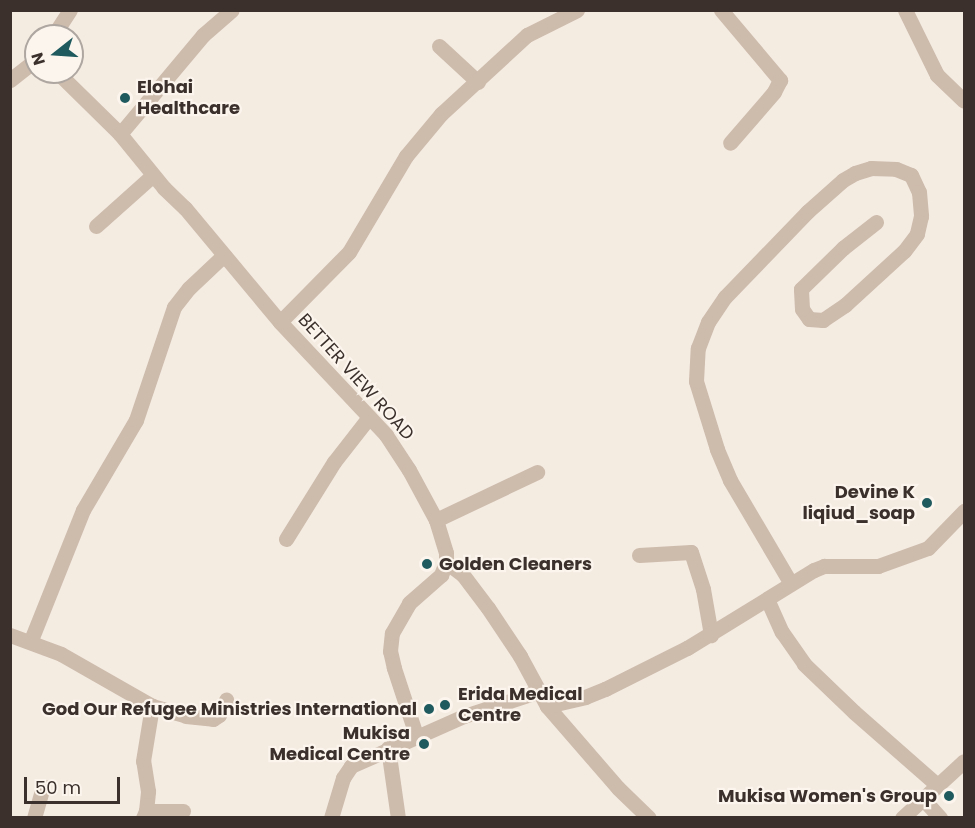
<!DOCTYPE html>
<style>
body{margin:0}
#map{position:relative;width:975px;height:828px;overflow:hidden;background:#f4ebe1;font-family:Poppins,sans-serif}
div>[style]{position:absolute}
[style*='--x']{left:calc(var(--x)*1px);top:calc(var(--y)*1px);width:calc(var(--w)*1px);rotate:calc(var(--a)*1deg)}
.street>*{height:15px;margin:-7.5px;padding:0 7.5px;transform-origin:7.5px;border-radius:7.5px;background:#cdbbac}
.dots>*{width:16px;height:16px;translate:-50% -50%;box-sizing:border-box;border:3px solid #fbf5ee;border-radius:50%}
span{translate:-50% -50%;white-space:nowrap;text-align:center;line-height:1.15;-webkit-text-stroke:4.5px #fbf5ee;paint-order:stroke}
.poi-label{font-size:18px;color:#3b302b;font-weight:700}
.left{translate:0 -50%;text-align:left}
.right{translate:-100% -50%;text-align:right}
.street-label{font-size:18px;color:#3b302b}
.frame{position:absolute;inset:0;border:12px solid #3b302b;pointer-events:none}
.north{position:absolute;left:24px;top:24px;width:60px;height:60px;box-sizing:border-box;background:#fbf5ee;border:2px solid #aea6a0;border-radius:50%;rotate:253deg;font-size:16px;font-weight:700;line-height:24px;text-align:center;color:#3b302b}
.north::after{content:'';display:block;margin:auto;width:21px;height:27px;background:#1f5a5e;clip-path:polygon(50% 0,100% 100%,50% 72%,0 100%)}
.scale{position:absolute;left:24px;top:777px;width:96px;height:27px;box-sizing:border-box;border:3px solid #3b302b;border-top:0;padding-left:8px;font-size:18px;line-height:21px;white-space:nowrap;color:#3b302b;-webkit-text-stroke:4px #fbf5ee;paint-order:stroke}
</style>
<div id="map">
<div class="street">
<div style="--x:721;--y:10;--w:92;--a:49.9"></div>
<div style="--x:780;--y:80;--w:13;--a:117"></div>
<div style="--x:774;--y:92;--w:67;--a:130.8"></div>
<div style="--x:905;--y:10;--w:72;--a:63.8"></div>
<div style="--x:937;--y:75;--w:37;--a:44"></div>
<div style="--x:53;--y:36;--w:31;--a:-57"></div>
<div style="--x:439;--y:46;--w:53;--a:42.7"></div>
<div style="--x:57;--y:72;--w:88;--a:44.5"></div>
<div style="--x:120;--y:134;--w:70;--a:50.8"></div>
<div style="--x:164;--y:188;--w:29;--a:44"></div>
<div style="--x:185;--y:208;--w:148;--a:50.2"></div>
<div style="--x:280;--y:322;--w:155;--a:46.8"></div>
<div style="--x:386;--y:435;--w:42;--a:56.7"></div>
<div style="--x:409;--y:470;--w:57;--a:61.6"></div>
<div style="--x:436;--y:520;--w:34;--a:73"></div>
<div style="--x:446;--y:553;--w:9;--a:90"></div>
<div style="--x:446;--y:562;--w:21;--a:37"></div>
<div style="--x:463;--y:575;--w:41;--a:52.9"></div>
<div style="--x:488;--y:608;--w:58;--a:56.3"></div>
<div style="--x:520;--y:656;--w:57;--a:61.6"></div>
<div style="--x:547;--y:706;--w:108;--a:49.1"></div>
<div style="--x:618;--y:788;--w:43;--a:44.1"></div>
<div style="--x:10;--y:80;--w:33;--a:-38"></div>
<div style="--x:120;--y:134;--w:129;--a:-50"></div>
<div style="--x:203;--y:35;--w:38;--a:-41"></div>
<div style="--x:96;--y:226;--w:76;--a:-41.8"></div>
<div style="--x:280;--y:322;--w:98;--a:-45.4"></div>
<div style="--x:349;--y:252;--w:112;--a:-59.3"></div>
<div style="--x:406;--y:156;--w:55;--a:-50.2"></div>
<div style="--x:441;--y:114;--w:117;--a:-42.6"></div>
<div style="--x:527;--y:35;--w:56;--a:-26.6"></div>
<div style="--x:436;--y:520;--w:112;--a:-25.4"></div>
<div style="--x:286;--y:539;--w:91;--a:-58.1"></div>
<div style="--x:334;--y:462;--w:57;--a:-52.1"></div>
<div style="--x:639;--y:555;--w:52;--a:-3.3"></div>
<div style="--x:691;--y:552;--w:39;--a:72"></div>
<div style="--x:703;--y:589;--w:47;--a:80.1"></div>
<div style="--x:790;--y:582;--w:118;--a:-120.5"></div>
<div style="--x:730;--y:480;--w:34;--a:-113"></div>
<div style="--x:717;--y:449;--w:71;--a:-107.2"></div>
<div style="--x:696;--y:381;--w:33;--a:-87"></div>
<div style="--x:698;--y:348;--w:28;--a:-69"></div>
<div style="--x:708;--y:322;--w:30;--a:-56"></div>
<div style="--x:725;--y:297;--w:118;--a:-46"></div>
<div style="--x:807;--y:212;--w:48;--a:-41.6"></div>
<div style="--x:843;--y:180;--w:14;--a:-30"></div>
<div style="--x:855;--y:173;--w:17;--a:-17"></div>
<div style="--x:871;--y:168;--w:25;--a:2"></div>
<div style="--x:896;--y:169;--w:16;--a:22"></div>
<div style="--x:911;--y:175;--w:19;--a:65"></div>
<div style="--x:919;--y:192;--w:24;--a:85"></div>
<div style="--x:921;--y:216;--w:18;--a:103"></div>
<div style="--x:917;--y:234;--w:21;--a:127"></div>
<div style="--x:904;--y:251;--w:80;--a:137.5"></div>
<div style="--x:845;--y:305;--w:27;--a:146"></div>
<div style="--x:823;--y:320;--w:14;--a:-176"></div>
<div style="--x:809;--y:319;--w:12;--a:-125"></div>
<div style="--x:802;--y:309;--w:20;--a:-93"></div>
<div style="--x:801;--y:289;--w:59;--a:-44.3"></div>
<div style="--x:843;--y:248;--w:42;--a:-38.2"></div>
<div style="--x:767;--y:599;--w:36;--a:66"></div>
<div style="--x:782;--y:632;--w:39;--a:55"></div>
<div style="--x:804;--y:664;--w:69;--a:43.8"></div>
<div style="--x:854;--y:712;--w:109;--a:41.3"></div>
<div style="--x:10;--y:635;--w:54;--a:20.4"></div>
<div style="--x:61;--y:654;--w:105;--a:29.7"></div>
<div style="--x:152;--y:706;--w:35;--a:16"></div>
<div style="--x:186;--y:716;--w:27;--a:6"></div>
<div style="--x:213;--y:719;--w:7;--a:-34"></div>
<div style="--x:219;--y:715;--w:17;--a:-65"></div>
<div style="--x:31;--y:640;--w:140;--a:-68.2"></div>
<div style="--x:83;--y:510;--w:104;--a:-59.5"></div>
<div style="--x:136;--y:420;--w:119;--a:-71.4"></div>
<div style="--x:174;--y:307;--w:24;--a:-52"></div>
<div style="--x:189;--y:288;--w:48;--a:-43.3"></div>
<div style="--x:547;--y:706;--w:39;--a:-13"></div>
<div style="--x:585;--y:697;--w:22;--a:-22"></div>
<div style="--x:605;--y:689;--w:92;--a:-26.6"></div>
<div style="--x:687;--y:648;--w:149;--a:-31.6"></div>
<div style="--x:814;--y:570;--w:11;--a:-22"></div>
<div style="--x:824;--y:566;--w:54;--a:0"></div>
<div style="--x:878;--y:566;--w:53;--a:-19.8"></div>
<div style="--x:928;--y:548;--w:52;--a:-45.8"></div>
<div style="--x:416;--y:735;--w:71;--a:-108.2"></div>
<div style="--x:394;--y:668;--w:17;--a:-103"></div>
<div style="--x:390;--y:651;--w:18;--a:-84"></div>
<div style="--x:392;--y:633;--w:34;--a:-60"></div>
<div style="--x:409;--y:603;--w:43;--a:-41.2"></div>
<div style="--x:441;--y:575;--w:14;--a:-69"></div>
<div style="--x:388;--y:748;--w:71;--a:81.9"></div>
<div style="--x:924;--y:800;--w:24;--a:48"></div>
<div style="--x:146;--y:811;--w:20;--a:-84"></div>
<div style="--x:148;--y:791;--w:30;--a:-99"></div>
<div style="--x:143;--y:761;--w:56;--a:-80.7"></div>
<div style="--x:34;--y:818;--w:33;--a:-74"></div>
<div style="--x:143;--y:818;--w:8;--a:-67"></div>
<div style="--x:146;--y:811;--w:37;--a:0"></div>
<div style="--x:331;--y:818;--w:42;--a:-73.3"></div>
<div style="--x:343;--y:778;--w:14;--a:-56"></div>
<div style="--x:351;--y:766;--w:124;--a:-23.9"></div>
<div style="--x:464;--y:716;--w:77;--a:-18.2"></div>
<div style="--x:902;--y:818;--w:84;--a:-42.6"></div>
</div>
<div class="dots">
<div style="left:125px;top:98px;background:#1f5a5e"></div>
<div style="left:927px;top:503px;background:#1f5a5e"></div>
<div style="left:427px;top:564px;background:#1f5a5e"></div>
<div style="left:445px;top:705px;background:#1f5a5e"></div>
<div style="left:429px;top:709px;background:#1f5a5e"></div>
<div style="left:424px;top:744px;background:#1f5a5e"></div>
<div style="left:949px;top:796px;background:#1f5a5e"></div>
</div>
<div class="poi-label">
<span class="left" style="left:137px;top:98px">Elohai<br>Healthcare</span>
<span class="right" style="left:915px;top:503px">Devine K<br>liqiud_soap</span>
<span class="left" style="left:439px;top:564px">Golden Cleaners</span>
<span class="left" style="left:458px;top:705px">Erida Medical<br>Centre</span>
<span class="right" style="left:417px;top:709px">God Our Refugee Ministries International</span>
<span class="right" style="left:410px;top:744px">Mukisa<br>Medical Centre</span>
<span class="right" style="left:937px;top:796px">Mukisa Women's Group</span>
</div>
<div class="street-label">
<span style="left:356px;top:377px;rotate:48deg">BETTER VIEW ROAD</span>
</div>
<div class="frame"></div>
<div class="north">N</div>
<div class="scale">50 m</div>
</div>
